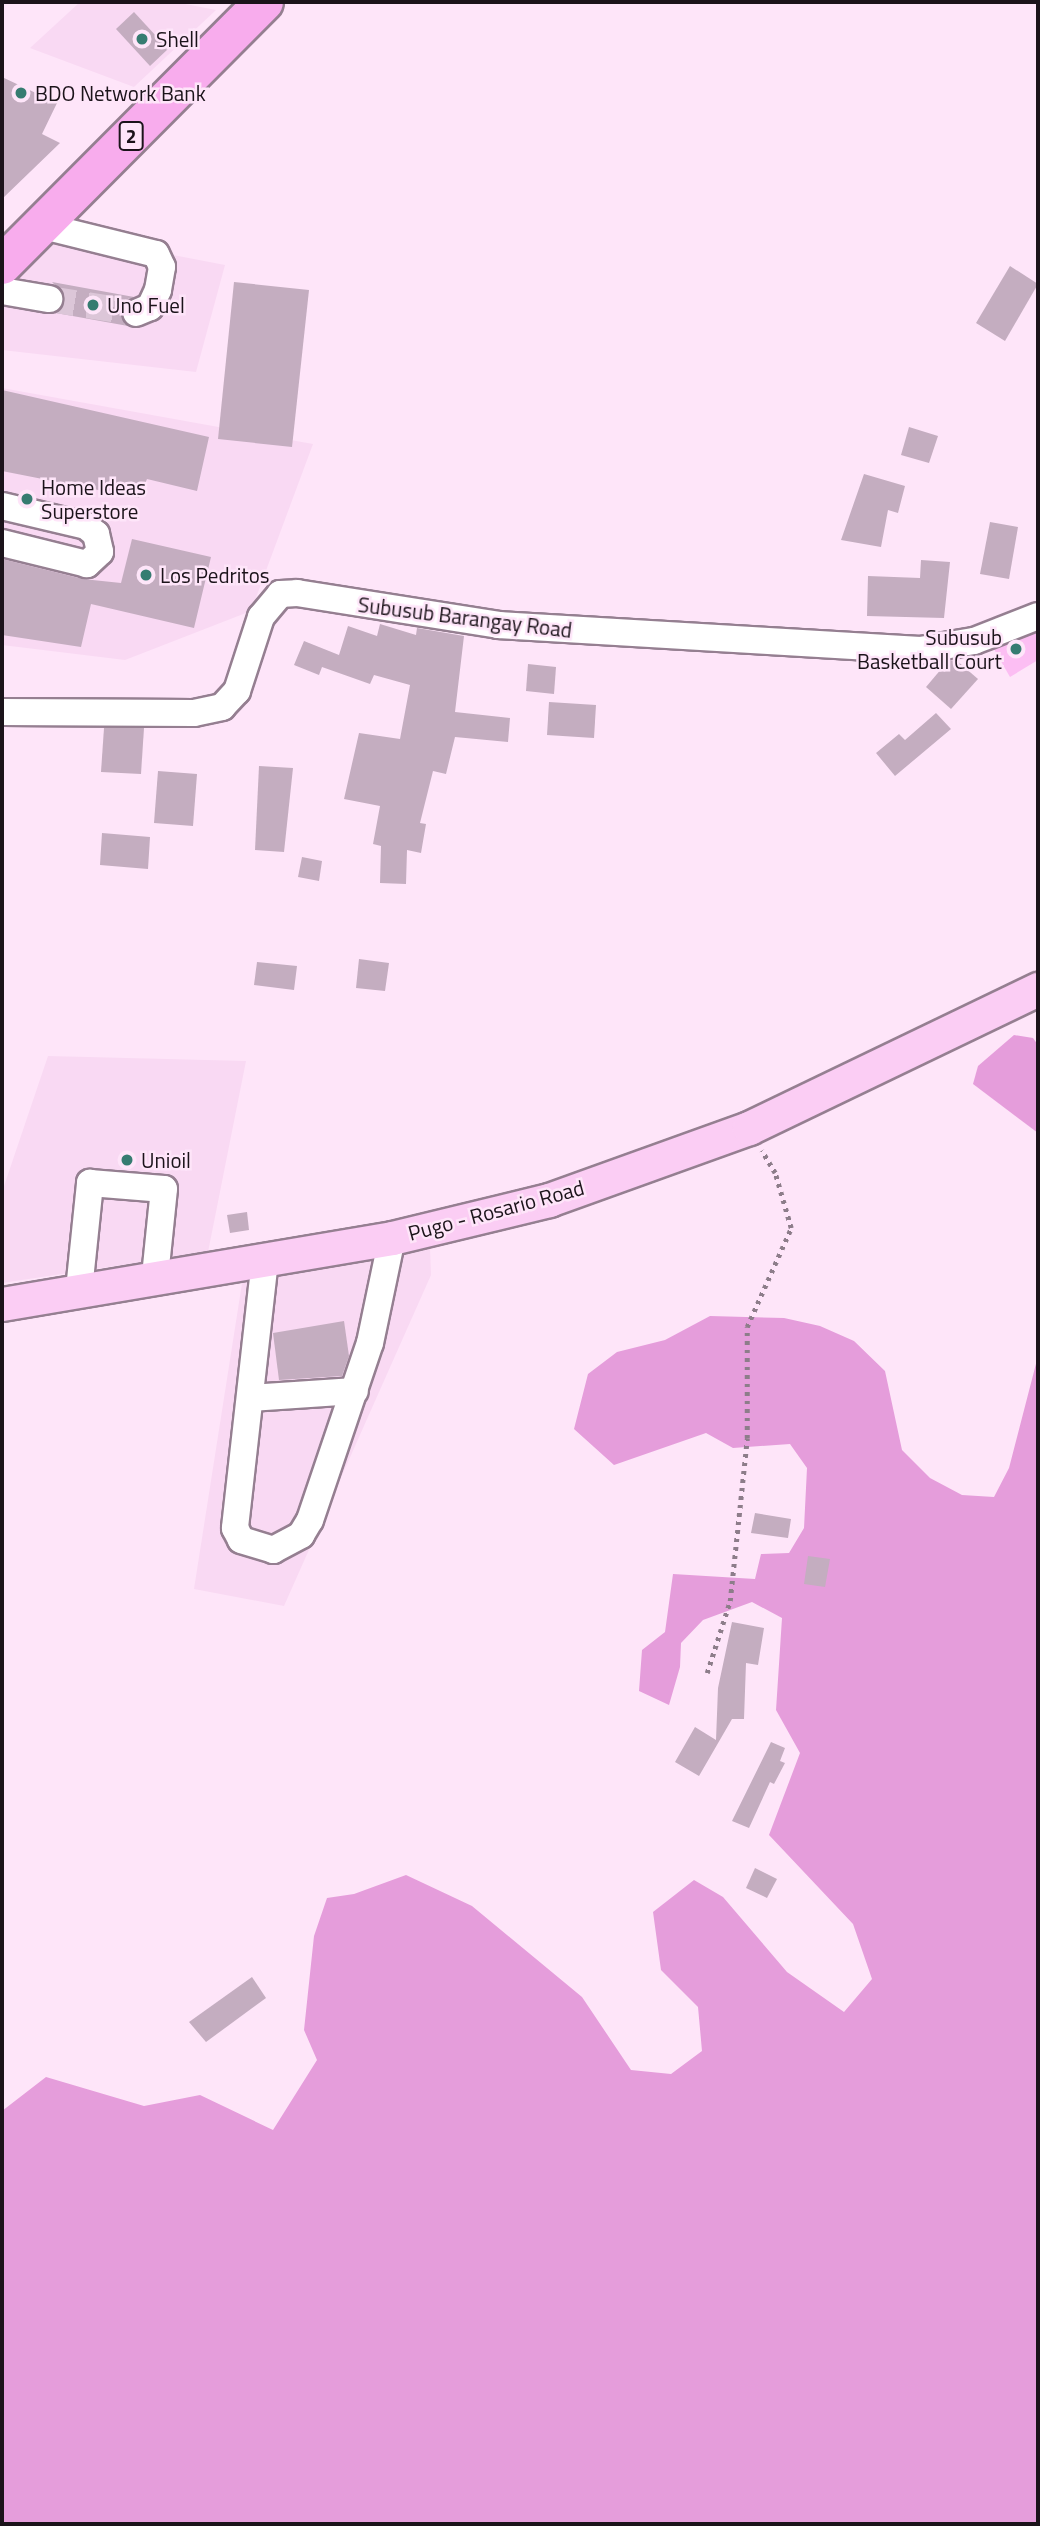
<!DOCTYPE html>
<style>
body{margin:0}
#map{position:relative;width:1040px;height:2526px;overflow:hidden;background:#fee5f9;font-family:"Titillium Web",sans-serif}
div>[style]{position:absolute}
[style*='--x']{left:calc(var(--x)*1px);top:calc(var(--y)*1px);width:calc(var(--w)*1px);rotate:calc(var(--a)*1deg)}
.built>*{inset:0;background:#f9d9f3}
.green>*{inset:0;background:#fcbef3}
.forest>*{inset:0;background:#e59ddb}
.building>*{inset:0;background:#c4adc0}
.minor-tunnel>*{height:26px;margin-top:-13px;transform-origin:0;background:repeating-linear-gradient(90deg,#dcc6d8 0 26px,transparent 0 39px)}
.path>*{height:4.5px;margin-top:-2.25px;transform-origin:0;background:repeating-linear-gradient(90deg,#8d7d8a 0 3.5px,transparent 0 8.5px)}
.roads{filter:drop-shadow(2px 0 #957f91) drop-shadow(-2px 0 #957f91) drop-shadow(0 2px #957f91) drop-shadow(0 -2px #957f91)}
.minor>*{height:26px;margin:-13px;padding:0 13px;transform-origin:13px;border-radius:13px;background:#fff}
.major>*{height:33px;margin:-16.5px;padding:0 16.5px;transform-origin:16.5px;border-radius:16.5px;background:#fbcdf4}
.highway>*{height:38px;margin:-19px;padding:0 19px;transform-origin:19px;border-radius:19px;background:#f8aced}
.dots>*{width:19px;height:19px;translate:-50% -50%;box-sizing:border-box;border:4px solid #fee5f9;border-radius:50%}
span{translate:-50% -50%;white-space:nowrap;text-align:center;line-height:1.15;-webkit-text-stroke:5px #fee5f9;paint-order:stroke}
.shield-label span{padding:2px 5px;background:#fee5f9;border:2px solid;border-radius:5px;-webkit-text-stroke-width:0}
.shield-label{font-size:19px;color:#1b131a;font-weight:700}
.poi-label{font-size:21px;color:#1b131a}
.left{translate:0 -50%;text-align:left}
.right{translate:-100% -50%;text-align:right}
.street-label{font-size:21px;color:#1b131a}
.frame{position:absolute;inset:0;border:4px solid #1b131a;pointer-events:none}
</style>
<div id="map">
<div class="built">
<div style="clip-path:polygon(80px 2px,175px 2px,216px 10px,134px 87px,30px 48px)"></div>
<div style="clip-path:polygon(64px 234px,225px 265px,196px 372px,2px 350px,2px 294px)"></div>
<div style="clip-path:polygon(2px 388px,313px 444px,251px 611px,125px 660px,2px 645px)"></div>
<div style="clip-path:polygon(48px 1056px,246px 1061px,208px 1252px,2px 1283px,2px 1192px)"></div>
<div style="clip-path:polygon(430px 1248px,431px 1275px,284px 1606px,194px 1589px,243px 1277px)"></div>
</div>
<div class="green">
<div style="clip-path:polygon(1038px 607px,1038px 660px,1010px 677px,987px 637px)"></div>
</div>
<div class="forest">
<div style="clip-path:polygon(1014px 1035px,1033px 1038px,1038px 1045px,1038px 1133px,973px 1084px,978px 1066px)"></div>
<div style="clip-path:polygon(710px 1316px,784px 1318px,820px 1326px,854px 1341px,885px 1371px,902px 1450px,930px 1478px,962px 1495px,994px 1497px,1009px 1468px,1038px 1356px,1038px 2524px,2px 2524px,2px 2111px,46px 2077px,144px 2106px,200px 2095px,273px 2130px,317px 2060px,304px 2030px,314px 1936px,327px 1898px,354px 1894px,406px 1875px,472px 1906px,582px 1997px,631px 2070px,671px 2074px,702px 2051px,698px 2007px,661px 1970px,653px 1912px,694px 1880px,723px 1897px,787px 1972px,844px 2012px,872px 1979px,853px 1924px,769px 1835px,800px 1753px,776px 1710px,782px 1618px,752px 1602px,703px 1620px,681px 1643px,680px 1667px,669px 1705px,639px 1691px,642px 1650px,665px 1632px,673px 1574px,755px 1579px,761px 1554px,789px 1553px,804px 1528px,807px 1468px,790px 1444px,733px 1448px,706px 1433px,614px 1465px,574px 1429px,588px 1374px,617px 1352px,665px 1340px)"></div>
</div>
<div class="building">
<div style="clip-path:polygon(134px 12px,168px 49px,150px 66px,116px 29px)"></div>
<div style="clip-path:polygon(2px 77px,57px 103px,42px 134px,60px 143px,2px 199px)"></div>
<div style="clip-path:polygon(1010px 266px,1038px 284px,1005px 341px,976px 323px)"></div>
<div style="clip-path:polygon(52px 282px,134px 297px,121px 310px,128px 326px,56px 313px,64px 302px,64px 294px)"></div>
<div style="clip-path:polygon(234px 282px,309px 290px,292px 447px,218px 439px)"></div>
<div style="clip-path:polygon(2px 390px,209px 437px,197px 491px,147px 479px,139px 498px,2px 471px)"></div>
<div style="clip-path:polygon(909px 427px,938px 436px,929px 463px,901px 455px)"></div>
<div style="clip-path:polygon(864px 474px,905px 486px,898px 513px,888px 510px,881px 547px,841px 540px)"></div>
<div style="clip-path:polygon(990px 522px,1018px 527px,1009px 579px,980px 574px)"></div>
<div style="clip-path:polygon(132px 539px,211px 557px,194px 628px,91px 604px,81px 647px,2px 635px,2px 559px,83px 579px,121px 583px)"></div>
<div style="clip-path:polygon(921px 560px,950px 562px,944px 618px,867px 616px,868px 576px,920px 578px)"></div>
<div style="clip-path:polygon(380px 624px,416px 635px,417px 628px,464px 636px,455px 712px,510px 718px,508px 742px,455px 737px,446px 774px,433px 771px,420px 823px,426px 824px,421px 853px,407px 850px,406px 884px,380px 883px,381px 846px,373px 844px,380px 806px,344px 799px,359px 733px,400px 739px,410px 685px,374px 675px,370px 684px,322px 667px,319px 675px,294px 665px,304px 641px,339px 655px,348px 626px,377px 636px)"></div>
<div style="clip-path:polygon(956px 660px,978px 679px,951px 709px,926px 687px,948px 661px)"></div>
<div style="clip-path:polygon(528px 664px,556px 667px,554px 694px,526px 691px)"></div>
<div style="clip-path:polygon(549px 702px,596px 705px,594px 738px,547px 735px)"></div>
<div style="clip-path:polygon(936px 713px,951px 729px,895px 776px,876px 753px,899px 734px,905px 740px)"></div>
<div style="clip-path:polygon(104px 728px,144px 728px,141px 774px,101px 772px)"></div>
<div style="clip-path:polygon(259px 766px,293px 768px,284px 852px,255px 850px)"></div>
<div style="clip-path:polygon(158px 771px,197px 774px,193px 826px,154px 823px)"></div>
<div style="clip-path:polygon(102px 833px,150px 837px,148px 869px,100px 865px)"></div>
<div style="clip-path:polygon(302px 857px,322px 861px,319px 881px,298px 877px)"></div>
<div style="clip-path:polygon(359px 959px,389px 963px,385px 991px,356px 988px)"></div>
<div style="clip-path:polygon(257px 962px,297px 966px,294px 990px,254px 985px)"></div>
<div style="clip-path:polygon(247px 1212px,249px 1230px,230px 1233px,227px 1215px)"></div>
<div style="clip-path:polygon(344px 1321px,349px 1356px,342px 1376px,279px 1380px,273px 1333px)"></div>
<div style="clip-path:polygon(755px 1513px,791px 1519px,788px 1538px,751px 1533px)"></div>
<div style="clip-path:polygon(808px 1556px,830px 1559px,825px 1587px,804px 1584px)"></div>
<div style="clip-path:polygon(732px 1622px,764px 1628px,758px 1665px,746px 1663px,744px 1719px,732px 1719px,699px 1776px,675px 1762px,695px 1727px,716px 1740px,718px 1688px)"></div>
<div style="clip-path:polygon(771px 1742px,785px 1748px,780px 1761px,785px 1763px,774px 1784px,770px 1782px,749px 1828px,732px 1821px)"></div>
<div style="clip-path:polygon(755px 1868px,777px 1879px,767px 1898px,746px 1888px)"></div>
<div style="clip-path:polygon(252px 1977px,266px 1998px,206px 2042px,189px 2022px)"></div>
</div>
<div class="minor-tunnel">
<div style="--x:49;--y:299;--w:88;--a:9.1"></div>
</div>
<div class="path">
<div style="--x:707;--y:1673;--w:76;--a:-72.3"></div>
<div style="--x:730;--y:1601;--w:164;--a:-84"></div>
<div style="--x:747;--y:1438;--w:111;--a:-90"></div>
<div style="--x:747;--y:1327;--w:108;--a:-66"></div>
<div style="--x:791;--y:1228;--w:57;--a:-106.2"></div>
<div style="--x:775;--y:1173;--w:26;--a:-121"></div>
</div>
<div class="roads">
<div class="minor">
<div style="--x:43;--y:226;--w:116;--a:13.9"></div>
<div style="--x:156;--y:254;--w:14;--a:65"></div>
<div style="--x:162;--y:267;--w:23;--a:100"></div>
<div style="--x:158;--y:290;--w:19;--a:115"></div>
<div style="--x:150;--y:307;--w:15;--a:157"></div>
<div style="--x:2;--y:291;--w:48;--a:9.7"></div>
<div style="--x:2;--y:506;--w:86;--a:13.4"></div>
<div style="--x:86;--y:526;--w:13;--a:39"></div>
<div style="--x:96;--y:534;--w:18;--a:77"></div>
<div style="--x:100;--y:552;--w:18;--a:137"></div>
<div style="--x:87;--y:564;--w:88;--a:-166.1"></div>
<div style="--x:2;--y:712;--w:192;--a:0.3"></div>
<div style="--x:194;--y:713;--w:29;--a:-12"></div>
<div style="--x:222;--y:707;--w:22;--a:-47"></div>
<div style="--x:237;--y:691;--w:78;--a:-72"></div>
<div style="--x:261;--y:617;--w:30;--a:-50"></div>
<div style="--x:280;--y:594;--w:17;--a:-3"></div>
<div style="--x:297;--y:593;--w:204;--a:9"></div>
<div style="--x:498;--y:625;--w:423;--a:3.4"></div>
<div style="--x:920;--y:650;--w:55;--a:-9.5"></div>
<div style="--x:974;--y:641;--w:69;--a:-21.3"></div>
<div style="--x:265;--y:1260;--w:270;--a:96.4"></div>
<div style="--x:235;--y:1528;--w:13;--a:63"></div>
<div style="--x:241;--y:1540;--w:34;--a:17"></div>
<div style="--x:273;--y:1550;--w:32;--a:-28"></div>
<div style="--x:301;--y:1535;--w:17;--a:-59"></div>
<div style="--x:310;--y:1520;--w:187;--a:-71.3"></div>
<div style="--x:370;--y:1343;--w:107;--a:-78.2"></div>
<div style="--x:79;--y:1290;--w:108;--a:-84.1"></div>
<div style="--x:90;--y:1183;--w:74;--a:4.6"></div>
<div style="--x:164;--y:1189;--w:87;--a:95.9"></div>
<div style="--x:250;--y:1398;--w:105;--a:-3.8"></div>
</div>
<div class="major">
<div style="--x:2;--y:1304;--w:396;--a:-9.6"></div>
<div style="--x:392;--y:1238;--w:162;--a:-13.6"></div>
<div style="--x:549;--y:1200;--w:213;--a:-19.8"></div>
<div style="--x:749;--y:1128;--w:321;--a:-25.7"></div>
</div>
<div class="highway">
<div style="--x:2;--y:265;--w:371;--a:-45.1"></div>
</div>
</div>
<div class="dots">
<div style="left:142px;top:39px;background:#367c71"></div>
<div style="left:21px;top:93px;background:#367c71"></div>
<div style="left:93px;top:305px;background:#367c71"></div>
<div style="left:27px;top:499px;background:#367c71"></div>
<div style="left:146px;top:575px;background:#367c71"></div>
<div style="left:1016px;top:649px;background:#367c71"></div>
<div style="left:127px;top:1160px;background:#367c71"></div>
</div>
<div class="shield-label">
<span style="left:131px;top:136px">2</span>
</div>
<div class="poi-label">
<span class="left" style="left:156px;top:39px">Shell</span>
<span class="left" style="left:35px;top:93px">BDO Network Bank</span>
<span class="left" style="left:107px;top:305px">Uno Fuel</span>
<span class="left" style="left:41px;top:499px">Home Ideas<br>Superstore</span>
<span class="left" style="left:160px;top:575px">Los Pedritos</span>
<span class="right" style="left:1002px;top:649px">Subusub<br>Basketball Court</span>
<span class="left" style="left:141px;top:1160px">Unioil</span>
</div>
<div class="street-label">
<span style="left:465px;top:617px;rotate:7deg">Subusub Barangay Road</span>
<span style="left:496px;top:1210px;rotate:-15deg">Pugo - Rosario Road</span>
</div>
<div class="frame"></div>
</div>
